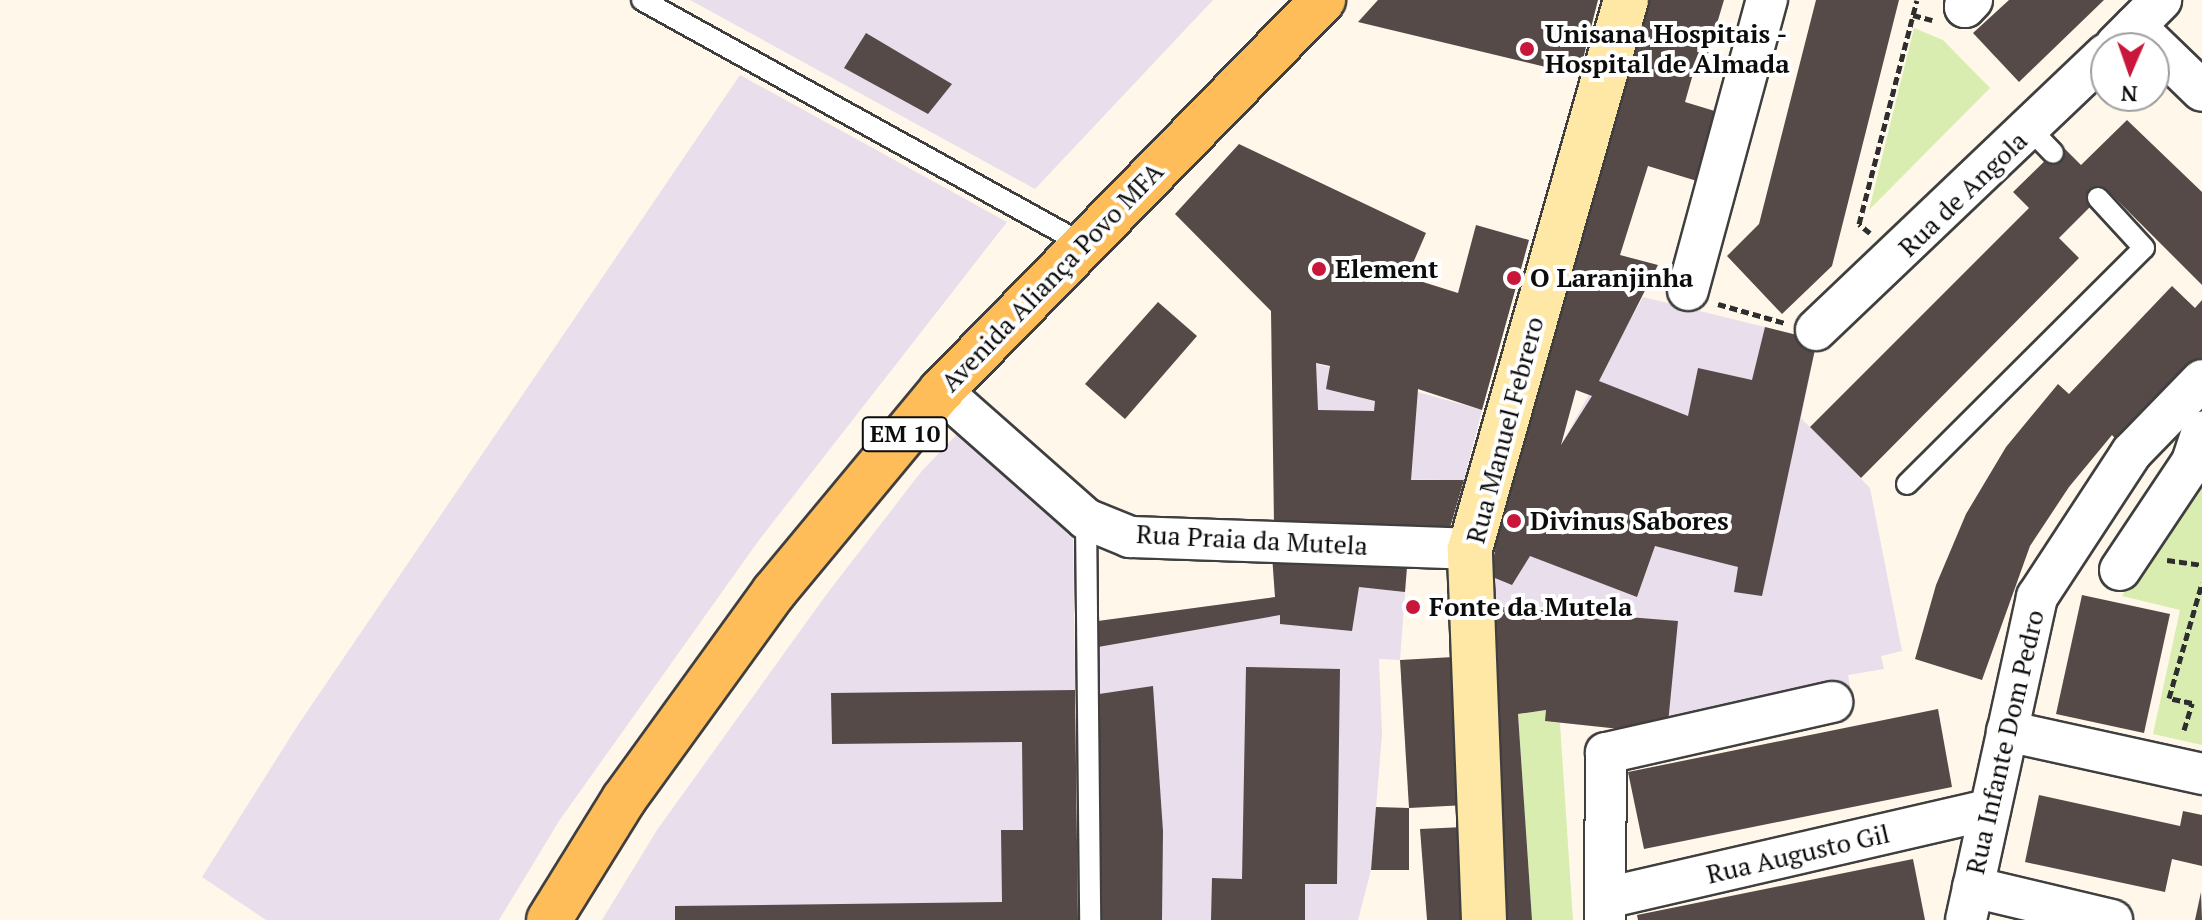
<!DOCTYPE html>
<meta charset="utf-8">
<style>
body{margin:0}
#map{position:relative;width:2202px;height:920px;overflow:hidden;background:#fff8ea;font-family:"PT Serif",serif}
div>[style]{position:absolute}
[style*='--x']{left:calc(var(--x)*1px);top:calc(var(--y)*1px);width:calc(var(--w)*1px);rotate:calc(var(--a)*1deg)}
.industrial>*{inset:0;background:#e8deec}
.green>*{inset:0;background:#d9edb0}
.building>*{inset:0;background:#554a47}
.path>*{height:5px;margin-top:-2.5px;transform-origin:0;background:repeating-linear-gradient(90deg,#2e2e2e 0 8px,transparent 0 12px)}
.roads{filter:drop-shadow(2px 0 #3f3f3f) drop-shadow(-2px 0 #3f3f3f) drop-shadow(0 2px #3f3f3f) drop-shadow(0 -2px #3f3f3f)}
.lane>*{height:20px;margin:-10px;padding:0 10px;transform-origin:10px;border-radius:10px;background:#fff}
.street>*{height:40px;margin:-20px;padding:0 20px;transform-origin:20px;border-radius:20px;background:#fff}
.secondary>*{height:44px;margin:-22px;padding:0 22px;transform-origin:22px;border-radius:22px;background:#ffe7a5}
.primary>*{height:44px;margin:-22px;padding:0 22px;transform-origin:22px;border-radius:22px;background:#ffbd5a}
.dots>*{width:22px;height:22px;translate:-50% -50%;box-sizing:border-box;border:4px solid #fff;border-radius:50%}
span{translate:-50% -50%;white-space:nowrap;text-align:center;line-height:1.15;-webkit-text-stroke:8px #fff;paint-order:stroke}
.shield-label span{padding:2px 6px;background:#fff;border:2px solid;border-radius:6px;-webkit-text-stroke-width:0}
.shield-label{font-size:24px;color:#0c0c0c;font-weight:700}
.poi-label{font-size:26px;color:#0c0c0c;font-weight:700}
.left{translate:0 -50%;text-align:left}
.street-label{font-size:26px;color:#0c0c0c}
.north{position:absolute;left:2090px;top:32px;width:80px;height:80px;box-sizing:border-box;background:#fff;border:2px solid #9e9e9e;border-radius:50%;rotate:182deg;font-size:22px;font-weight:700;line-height:32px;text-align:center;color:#0c0c0c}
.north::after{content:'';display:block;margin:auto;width:28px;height:36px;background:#c8173b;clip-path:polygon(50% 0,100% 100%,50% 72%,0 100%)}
</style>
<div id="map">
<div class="industrial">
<div style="clip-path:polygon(690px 0,1213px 0,1035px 189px)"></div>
<div style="clip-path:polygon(740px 75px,1007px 222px,759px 540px,559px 821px,499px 920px,266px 920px,202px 877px,298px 725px)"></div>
<div style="clip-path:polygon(1643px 297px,1817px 340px,1801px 418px,1870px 488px,1902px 651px,1881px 656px,1884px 669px,1848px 675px,1851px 692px,1667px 734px,1545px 721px,1549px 677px,1542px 676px,1548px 607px,1491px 606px,1495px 543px,1511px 549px,1561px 445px)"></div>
<div style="clip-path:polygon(1271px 351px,1482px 410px,1464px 480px,1275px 479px)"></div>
<div style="clip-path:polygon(959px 432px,1073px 534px,1078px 920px,602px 920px,657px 830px,826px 595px,921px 472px)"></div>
<div style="clip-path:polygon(1408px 554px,1400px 660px,1379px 659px,1382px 734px,1371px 870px,1358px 920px,1101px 920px,1098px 621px,1275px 597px,1272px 555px)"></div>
</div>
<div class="green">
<div style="clip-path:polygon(1914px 28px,1943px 40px,1990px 88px,1869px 210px)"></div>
<div style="clip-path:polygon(2202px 467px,2202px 745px,2153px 734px,2180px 610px,2122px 596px)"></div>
<div style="clip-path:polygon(1546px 710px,1545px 721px,1560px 723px,1573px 920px,1532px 920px,1518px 714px)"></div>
</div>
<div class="building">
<div style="clip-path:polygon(1378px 0,1598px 0,1579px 75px,1358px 22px)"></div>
<div style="clip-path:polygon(evenodd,1647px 0,1724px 0,1701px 77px,1693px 74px,1685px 102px,1718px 112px,1697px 181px,1648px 166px,1620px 255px,1658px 265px,1599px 381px,1688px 416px,1698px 368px,1752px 380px,1765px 327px,1817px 340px,1762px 596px,1734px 592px,1738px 567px,1655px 546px,1637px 597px,1530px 556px,1512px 585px,1490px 576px,1505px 499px,1647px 0,1576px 390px,1592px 396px,1561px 445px,1576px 390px)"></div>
<div style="clip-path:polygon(1816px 0,1899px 0,1832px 266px,1782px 314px,1727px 256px,1759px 224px)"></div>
<div style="clip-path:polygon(2009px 0,2104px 0,2019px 82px,1973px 33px)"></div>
<div style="clip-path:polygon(866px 33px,952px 84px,928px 114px,844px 68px)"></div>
<div style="clip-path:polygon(2127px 120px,2202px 192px,2202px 285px,2107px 190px,2059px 238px,2079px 258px,1861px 478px,1810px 427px,2029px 208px,2013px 192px,2061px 145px,2081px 165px)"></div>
<div style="clip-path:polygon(evenodd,1239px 144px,1426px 233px,1407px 277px,1458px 293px,1476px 225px,1529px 240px,1482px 410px,1418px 389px,1411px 480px,1464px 480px,1450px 528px,1274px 524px,1271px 311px,1175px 214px,1239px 144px,1316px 363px,1330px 366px,1326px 389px,1375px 401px,1374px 411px,1318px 410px,1316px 363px)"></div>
<div style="clip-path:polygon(2172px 286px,2195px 308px,2202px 300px,2202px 358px,2119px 443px,2112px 435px,2069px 487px,2030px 546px,1982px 680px,1915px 659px,1936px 585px,1966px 514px,2006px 447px,2058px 384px,2069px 394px)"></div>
<div style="clip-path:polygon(1158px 302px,1197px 336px,1125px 419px,1085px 384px)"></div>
<div style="clip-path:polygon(1408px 554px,1405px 592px,1359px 587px,1352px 631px,1280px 624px,1280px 615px,1098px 647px,1098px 621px,1275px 597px,1272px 555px)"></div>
<div style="clip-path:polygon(2082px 595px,2170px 614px,2144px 733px,2056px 714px)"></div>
<div style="clip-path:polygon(1491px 606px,1678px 621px,1667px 734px,1545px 721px,1546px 710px,1518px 714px,1532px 920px,1499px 920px)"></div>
<div style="clip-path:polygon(1453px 657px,1466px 805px,1409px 808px,1400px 660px)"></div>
<div style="clip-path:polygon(1246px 667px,1340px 669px,1337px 884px,1305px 884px,1305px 920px,1211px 920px,1212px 878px,1242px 879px)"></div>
<div style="clip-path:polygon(1153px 686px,1163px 831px,1162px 920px,1101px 920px,1099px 694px)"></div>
<div style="clip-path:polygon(1075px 690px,1078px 920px,675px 920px,675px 906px,1002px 902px,1001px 830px,1023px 830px,1022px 742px,832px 744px,831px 693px)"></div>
<div style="clip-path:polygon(1938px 709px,1952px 787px,1644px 849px,1628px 772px)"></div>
<div style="clip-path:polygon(2039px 795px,2180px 826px,2183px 811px,2202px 815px,2202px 866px,2172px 859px,2165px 892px,2025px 862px)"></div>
<div style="clip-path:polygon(1376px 807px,1409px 808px,1409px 870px,1371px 870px)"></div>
<div style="clip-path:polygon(1464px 827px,1470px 920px,1427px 920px,1420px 829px)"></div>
<div style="clip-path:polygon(1913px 859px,1925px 920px,1638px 920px,1637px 915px)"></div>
<div style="clip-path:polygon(2201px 892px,2202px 920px,2195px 920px)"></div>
</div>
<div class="path">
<div style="--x:1913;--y:15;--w:20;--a:15"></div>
<div style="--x:1870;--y:233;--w:14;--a:-141"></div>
<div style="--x:1859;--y:224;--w:231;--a:-75.5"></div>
<div style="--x:1718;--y:304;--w:70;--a:15.8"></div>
<div style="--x:2167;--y:560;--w:35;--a:8"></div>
<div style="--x:2184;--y:730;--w:28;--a:-73"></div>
<div style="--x:2192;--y:703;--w:24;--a:-168"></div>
<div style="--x:2169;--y:698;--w:120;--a:-74"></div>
</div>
<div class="roads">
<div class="lane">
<div style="--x:642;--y:0;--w:504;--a:28.96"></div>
<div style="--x:2030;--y:129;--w:33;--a:46"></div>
<div style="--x:1907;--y:484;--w:334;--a:-44.9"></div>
<div style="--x:2144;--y:248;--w:68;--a:-132.6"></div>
<div style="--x:1086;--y:519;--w:401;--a:89.4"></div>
</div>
<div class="street">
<div style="--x:1966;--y:0;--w:7;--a:98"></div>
<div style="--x:1965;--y:7;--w:10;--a:-45"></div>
<div style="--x:2135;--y:26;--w:93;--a:44.1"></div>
<div style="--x:2116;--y:45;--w:64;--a:-45"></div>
<div style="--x:1688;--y:290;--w:301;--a:-74.8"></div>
<div style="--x:1816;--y:330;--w:400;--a:-43.6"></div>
<div style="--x:941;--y:391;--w:193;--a:41.4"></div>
<div style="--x:1086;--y:519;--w:48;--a:22.2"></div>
<div style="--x:1130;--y:537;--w:340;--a:2"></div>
<div style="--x:2120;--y:570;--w:130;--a:-56.3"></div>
<div style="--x:2192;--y:462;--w:32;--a:-72"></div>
<div style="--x:2007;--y:731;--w:200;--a:12.4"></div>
<div style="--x:1973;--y:887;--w:143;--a:13.4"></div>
<div style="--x:1606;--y:898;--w:394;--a:-13"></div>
<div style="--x:1605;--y:920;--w:167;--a:-89.7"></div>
<div style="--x:1606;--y:753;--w:232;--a:-12.7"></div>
<div style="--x:1966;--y:920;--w:331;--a:-77.6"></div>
<div style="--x:2037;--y:597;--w:173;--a:-56.8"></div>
<div style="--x:2132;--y:452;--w:100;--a:-45.8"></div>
</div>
<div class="secondary">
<div style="--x:1484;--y:920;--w:371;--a:-92.2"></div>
<div style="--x:1470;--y:549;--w:571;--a:-74.14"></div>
</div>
<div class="primary">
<div style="--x:549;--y:920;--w:142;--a:-58.2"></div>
<div style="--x:624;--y:799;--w:256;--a:-54.1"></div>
<div style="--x:774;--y:592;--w:261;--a:-50.3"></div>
<div style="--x:941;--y:391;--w:547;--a:-45.67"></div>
</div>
</div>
<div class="dots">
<div style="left:1527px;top:49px;background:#c8173b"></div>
<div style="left:1319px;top:269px;background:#c8173b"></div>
<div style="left:1514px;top:278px;background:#c8173b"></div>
<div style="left:1514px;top:521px;background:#c8173b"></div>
<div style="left:1413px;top:607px;background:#c8173b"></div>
</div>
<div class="shield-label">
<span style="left:905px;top:434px">EM 10</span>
</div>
<div class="poi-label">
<span class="left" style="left:1545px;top:49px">Unisana Hospitais -<br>Hospital de Almada</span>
<span class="left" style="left:1335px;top:269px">Element</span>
<span class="left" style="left:1530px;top:278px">O Laranjinha</span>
<span class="left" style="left:1530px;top:521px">Divinus Sabores</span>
<span class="left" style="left:1429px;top:607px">Fonte da Mutela</span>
</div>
<div class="street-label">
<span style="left:1963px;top:194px;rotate:-44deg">Rua de Angola</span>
<span style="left:1052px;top:277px;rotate:-46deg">Avenida Aliança Povo MFA</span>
<span style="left:1505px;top:430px;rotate:-75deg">Rua Manuel Febrero</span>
<span style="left:1252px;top:540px;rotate:3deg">Rua Praia da Mutela</span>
<span style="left:2005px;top:742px;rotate:-77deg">Rua Infante Dom Pedro</span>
<span style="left:1798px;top:854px;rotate:-13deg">Rua Augusto Gil</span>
</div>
<div class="north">N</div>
</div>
